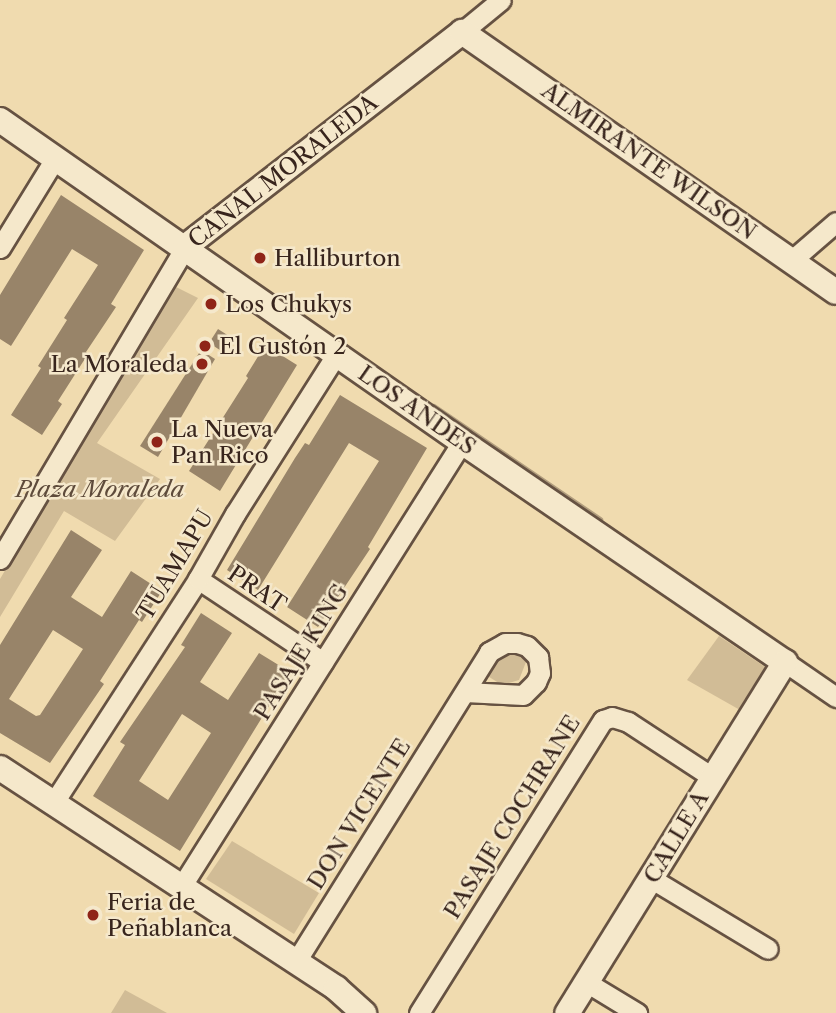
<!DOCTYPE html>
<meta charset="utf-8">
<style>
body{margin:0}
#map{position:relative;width:836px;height:1013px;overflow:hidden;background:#f0dbaf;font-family:"Libre Caslon Text",serif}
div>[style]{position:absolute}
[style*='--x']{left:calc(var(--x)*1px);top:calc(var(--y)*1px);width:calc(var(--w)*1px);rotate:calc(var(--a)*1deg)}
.green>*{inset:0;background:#d1bc96}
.stream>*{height:6px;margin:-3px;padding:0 3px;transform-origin:3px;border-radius:3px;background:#b19d7d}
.building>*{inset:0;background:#988469}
.roads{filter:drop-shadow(2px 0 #665242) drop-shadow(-2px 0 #665242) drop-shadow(0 2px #665242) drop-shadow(0 -2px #665242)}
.minor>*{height:19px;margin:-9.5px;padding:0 9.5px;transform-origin:9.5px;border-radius:9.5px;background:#f5e8cb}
.tertiary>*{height:24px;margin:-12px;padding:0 12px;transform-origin:12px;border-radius:12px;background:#f5e8cb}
.dots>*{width:19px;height:19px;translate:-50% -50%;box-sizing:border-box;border:4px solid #f5e8cb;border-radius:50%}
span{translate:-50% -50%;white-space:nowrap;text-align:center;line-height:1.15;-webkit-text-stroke:5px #f5e8cb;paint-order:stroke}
.street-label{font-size:23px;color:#38251d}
.poi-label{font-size:23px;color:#38251d}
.left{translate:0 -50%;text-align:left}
.right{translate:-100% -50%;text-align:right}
.park-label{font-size:23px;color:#5e4b3b;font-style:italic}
</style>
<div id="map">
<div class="green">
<div style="clip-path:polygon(174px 286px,198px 298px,97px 443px,160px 479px,115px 541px,64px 511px,0 617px,0 579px)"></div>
<div style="clip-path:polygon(719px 636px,765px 667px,740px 710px,687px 680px)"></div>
<div style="clip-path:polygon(516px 653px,526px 662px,519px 680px,502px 685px,486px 675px,500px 655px)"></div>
<div style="clip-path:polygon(232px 841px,319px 893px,294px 934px,206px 879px)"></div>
<div style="clip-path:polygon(125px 990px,167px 1013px,111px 1013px)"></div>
</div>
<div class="stream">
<div style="--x:434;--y:407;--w:201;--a:34.2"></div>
</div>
<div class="building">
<div style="clip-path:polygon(61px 195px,144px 250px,111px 304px,116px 307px,86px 352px,88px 354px,58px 401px,62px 404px,42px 435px,11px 415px,41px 368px,38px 366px,67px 320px,64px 318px,98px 265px,72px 249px,11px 346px,0 339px,0 295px)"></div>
<div style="clip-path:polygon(218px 329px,232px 338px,223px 352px,209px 343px)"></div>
<div style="clip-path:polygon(265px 345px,297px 365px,220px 491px,189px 471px,248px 378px,246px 376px)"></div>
<div style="clip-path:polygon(201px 350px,215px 359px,158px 457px,140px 446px)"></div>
<div style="clip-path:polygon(340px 395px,427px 448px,368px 547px,370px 549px,318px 627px,287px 607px,379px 461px,349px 443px,258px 590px,227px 570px,295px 458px,305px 443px,309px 445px)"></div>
<div style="clip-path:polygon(evenodd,71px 530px,102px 550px,71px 597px,74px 599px,102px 617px,131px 571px,162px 591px,142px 622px,139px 620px,100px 681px,104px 684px,50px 763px,0 733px,0 645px,71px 530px,53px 630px,83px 649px,40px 715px,36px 716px,9px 699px,53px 630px)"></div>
<div style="clip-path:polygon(evenodd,201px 613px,232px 633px,200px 682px,228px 700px,259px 653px,290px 672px,180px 851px,93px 796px,125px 745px,120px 742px,185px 647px,181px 645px,201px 613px,182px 714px,211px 733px,168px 800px,139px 781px,182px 714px)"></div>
</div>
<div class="roads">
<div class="minor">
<div style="--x:462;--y:32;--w:50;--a:-39.4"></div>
<div style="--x:0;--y:248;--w:107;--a:-58.4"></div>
<div style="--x:792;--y:260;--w:58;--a:-40.8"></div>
<div style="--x:0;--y:559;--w:363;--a:-59.3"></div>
<div style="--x:198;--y:579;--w:150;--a:33.6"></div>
<div style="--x:785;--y:662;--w:62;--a:34.5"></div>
<div style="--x:54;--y:802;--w:265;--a:-57.1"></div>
<div style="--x:198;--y:579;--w:75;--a:-60.4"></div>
<div style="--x:235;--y:514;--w:191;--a:-57.6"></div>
<div style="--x:652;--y:879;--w:135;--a:31.1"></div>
<div style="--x:181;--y:887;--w:526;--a:-57.73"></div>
<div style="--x:295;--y:963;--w:367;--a:-58"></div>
<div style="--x:489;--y:652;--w:18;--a:-29"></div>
<div style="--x:505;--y:643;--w:12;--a:0"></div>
<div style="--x:517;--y:643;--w:10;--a:17"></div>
<div style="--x:527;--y:646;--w:16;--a:45"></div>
<div style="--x:538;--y:657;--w:16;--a:83"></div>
<div style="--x:540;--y:673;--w:10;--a:114"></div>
<div style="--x:536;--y:682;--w:18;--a:135"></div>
<div style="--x:523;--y:695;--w:58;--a:-177"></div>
<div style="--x:586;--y:982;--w:60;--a:31.3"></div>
<div style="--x:419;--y:1013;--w:346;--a:-57.9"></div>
<div style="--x:603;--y:720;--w:9;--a:-18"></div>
<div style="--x:612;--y:717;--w:17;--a:17"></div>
<div style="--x:628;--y:722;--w:100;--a:33.2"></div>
</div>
<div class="tertiary">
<div style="--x:0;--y:120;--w:563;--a:34.88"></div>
<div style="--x:462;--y:442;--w:391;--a:34.3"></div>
<div style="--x:785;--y:662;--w:413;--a:121.8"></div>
<div style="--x:185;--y:247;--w:351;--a:-37.8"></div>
<div style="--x:462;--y:32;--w:455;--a:34.8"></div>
<div style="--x:0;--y:768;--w:402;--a:33.2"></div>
<div style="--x:336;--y:988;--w:38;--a:42"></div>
</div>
</div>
<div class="dots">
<div style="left:260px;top:258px;background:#8f2418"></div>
<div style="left:211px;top:304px;background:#8f2418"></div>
<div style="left:205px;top:346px;background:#8f2418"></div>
<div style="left:202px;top:364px;background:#8f2418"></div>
<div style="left:157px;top:442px;background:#8f2418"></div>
<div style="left:93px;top:915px;background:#8f2418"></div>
</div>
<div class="street-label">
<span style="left:649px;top:161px;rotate:35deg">ALMIRANTE WILSON</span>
<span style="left:283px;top:171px;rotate:-38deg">CANAL MORALEDA</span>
<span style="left:417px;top:410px;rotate:35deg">LOS ANDES</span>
<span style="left:175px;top:565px;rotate:-59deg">TUAMAPU</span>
<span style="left:257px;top:589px;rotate:34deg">PRAT</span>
<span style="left:301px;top:652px;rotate:-58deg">PASAJE KING</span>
<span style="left:359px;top:814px;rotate:-58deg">DON VICENTE</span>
<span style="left:512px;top:817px;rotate:-58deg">PASAJE COCHRANE</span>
<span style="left:676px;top:837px;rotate:-59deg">CALLE A</span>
</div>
<div class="poi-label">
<span class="left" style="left:274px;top:258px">Halliburton</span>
<span class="left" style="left:225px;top:304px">Los Chukys</span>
<span class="left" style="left:219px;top:346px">El Gustón 2</span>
<span class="right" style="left:188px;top:364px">La Moraleda</span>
<span class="left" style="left:171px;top:442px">La Nueva<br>Pan Rico</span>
<span class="left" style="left:107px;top:915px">Feria de<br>Peñablanca</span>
</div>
<div class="park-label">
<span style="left:100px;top:489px">Plaza Moraleda</span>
</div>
</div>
